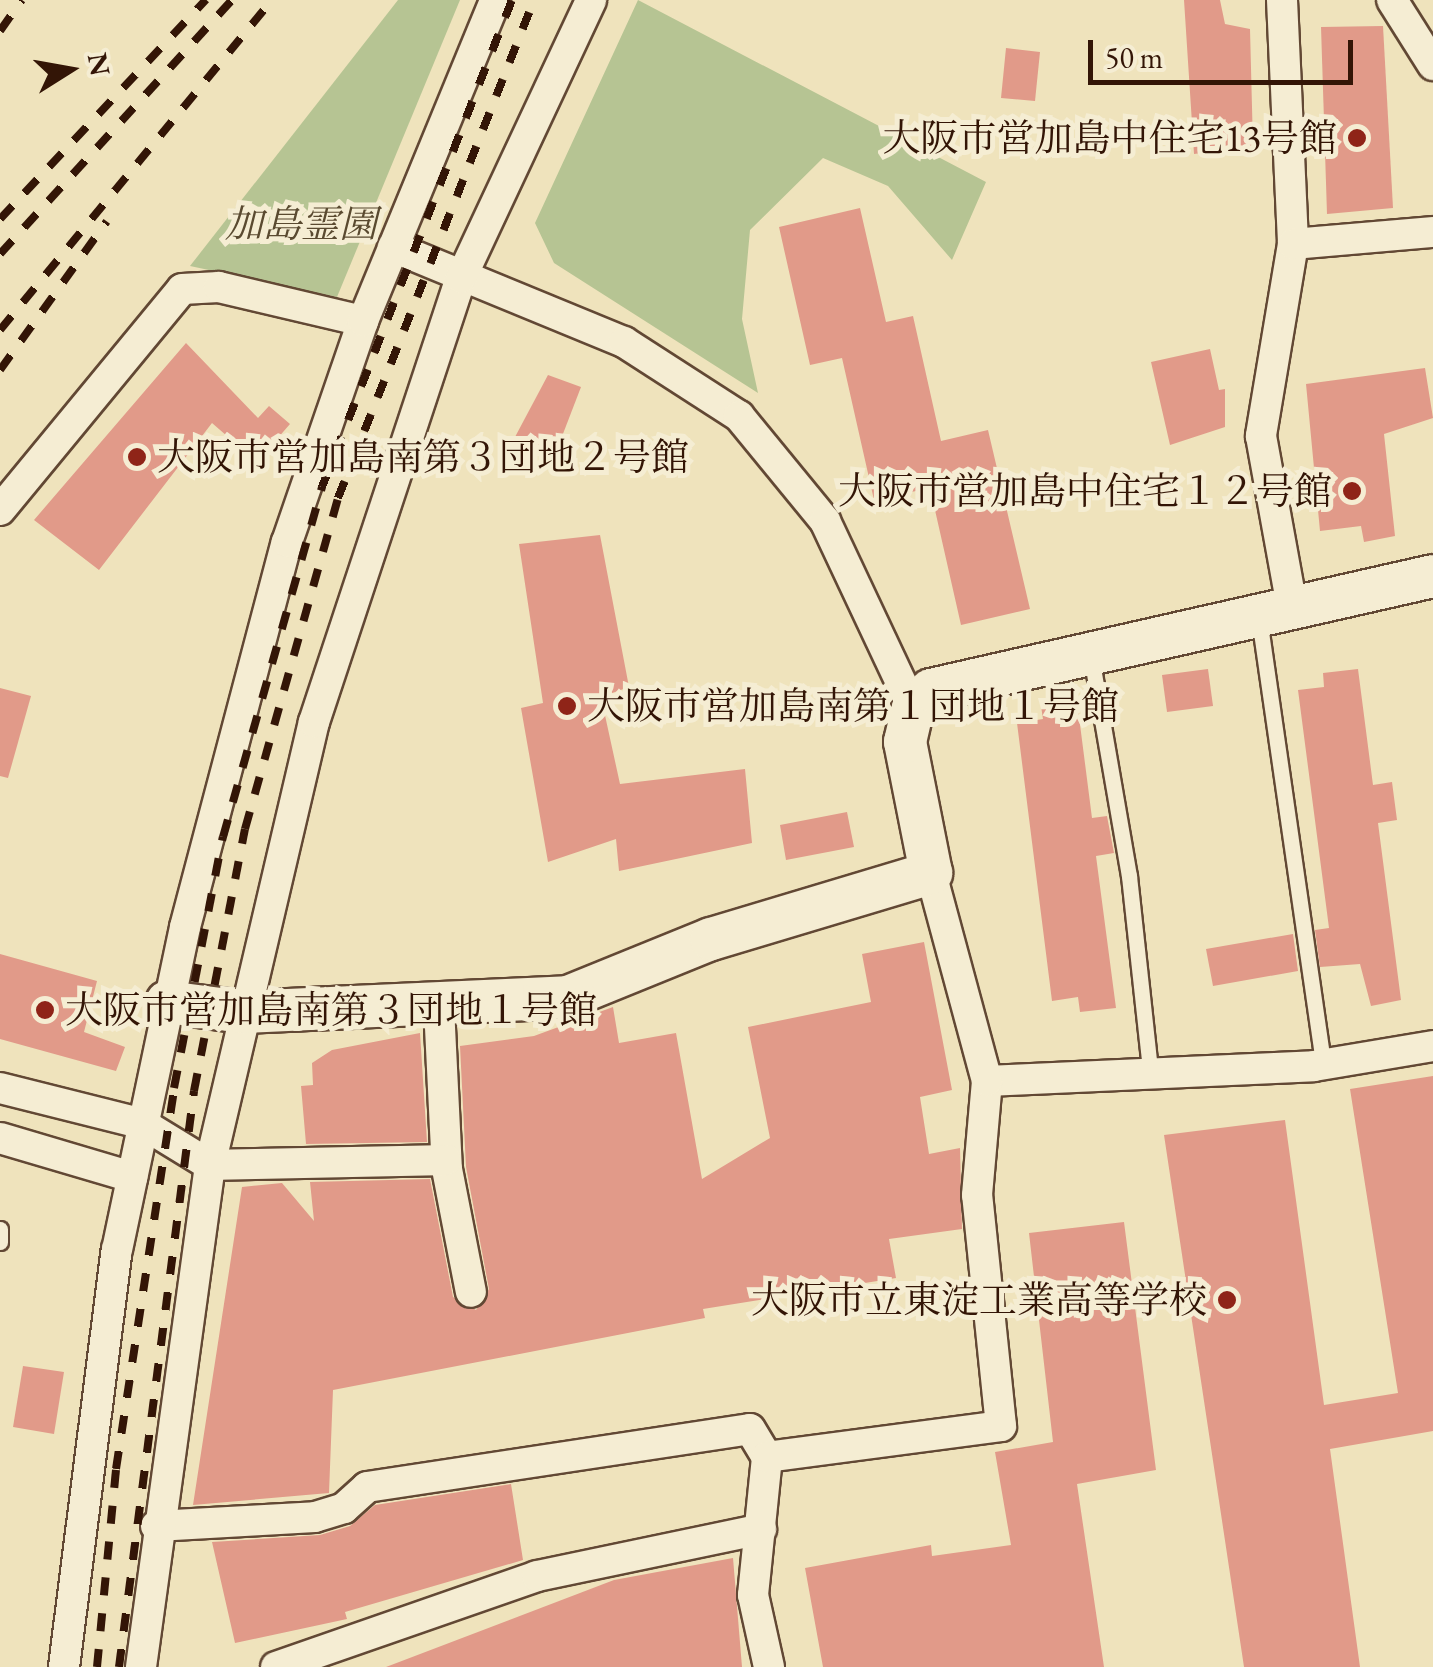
<!DOCTYPE html>
<meta charset="utf-8">
<style>
body{margin:0}
#map{position:relative;width:1433px;height:1667px;overflow:hidden;background:#efe3bc;font-family:"EB Garamond","Noto Serif JP",serif}
div>[style]{position:absolute}
[style*='--x']{left:calc(var(--x)*1px);top:calc(var(--y)*1px);width:calc(var(--w)*1px);rotate:calc(var(--a)*1deg)}
.green>*{inset:0;background:#b6c493}
.building>*{inset:0;background:#e19a89}
.roads{filter:drop-shadow(2px 0 #624834) drop-shadow(-2px 0 #624834) drop-shadow(0 2px #624834) drop-shadow(0 -2px #624834)}
.lane>*{height:15px;margin:-7.5px;padding:0 7.5px;transform-origin:7.5px;border-radius:7.5px;background:#f5edd3}
.street>*{height:30px;margin:-15px;padding:0 15px;transform-origin:15px;border-radius:15px;background:#f5edd3}
.secondary>*{height:42px;margin:-21px;padding:0 21px;transform-origin:21px;border-radius:21px;background:#f5edd3}
.rail>*{height:8px;margin-top:-4px;transform-origin:0;background:repeating-linear-gradient(90deg,#331506 0 18px,transparent 0 36px)}
.dots>*{width:28px;height:28px;translate:-50% -50%;box-sizing:border-box;border:5px solid #f5edd3;border-radius:50%}
span{translate:-50% -50%;white-space:nowrap;text-align:center;line-height:1.15;-webkit-text-stroke:10px #f5edd3;paint-order:stroke}
.poi-label{font-size:38px;color:#331506}
.right{translate:-100% -50%;text-align:right}
.left{translate:0 -50%;text-align:left}
.park-label{font-size:38px;color:#5a4a30;font-style:italic}
.north{position:absolute;left:20px;top:20px;width:100px;height:100px;-webkit-text-stroke:8px #f5edd3;paint-order:stroke;rotate:79deg;font-size:28px;font-weight:700;line-height:40px;text-align:center;color:#331506}
.north::after{content:'';display:block;margin:auto;width:35px;height:45px;background:#331506;clip-path:polygon(50% 0,100% 100%,50% 72%,0 100%)}
.scale{position:absolute;left:1088px;top:40px;width:265px;height:45px;box-sizing:border-box;border:5px solid #331506;border-top:0;padding-left:12px;font-size:30px;line-height:35px;white-space:nowrap;color:#331506;-webkit-text-stroke:8px #f5edd3;paint-order:stroke}
</style>
<div id="map">
<div class="green">
<div style="clip-path:polygon(398px 0,460px 0,337px 297px,190px 266px)"></div>
<div style="clip-path:polygon(638px 0,986px 182px,952px 260px,888px 186px,823px 158px,750px 230px,742px 319px,758px 393px,554px 263px,535px 223px)"></div>
</div>
<div class="building">
<div style="clip-path:polygon(1184px 0,1220px 0,1225px 24px,1250px 29px,1253px 146px,1194px 154px)"></div>
<div style="clip-path:polygon(1383px 26px,1393px 208px,1327px 214px,1321px 27px)"></div>
<div style="clip-path:polygon(1006px 48px,1040px 52px,1035px 101px,1001px 98px)"></div>
<div style="clip-path:polygon(860px 208px,886px 322px,913px 316px,941px 441px,988px 430px,1030px 609px,961px 625px,930px 488px,874px 500px,842px 358px,810px 365px,779px 227px)"></div>
<div style="clip-path:polygon(186px 343px,258px 418px,269px 406px,290px 424px,257px 462px,212px 423px,99px 570px,34px 520px)"></div>
<div style="clip-path:polygon(1210px 349px,1219px 390px,1225px 389px,1225px 427px,1170px 445px,1151px 362px)"></div>
<div style="clip-path:polygon(1425px 368px,1433px 418px,1384px 434px,1395px 536px,1364px 542px,1361px 526px,1320px 531px,1306px 384px)"></div>
<div style="clip-path:polygon(548px 375px,581px 387px,556px 452px,515px 437px)"></div>
<div style="clip-path:polygon(600px 535px,629px 687px,601px 697px,620px 784px,745px 769px,752px 843px,619px 871px,616px 839px,548px 862px,521px 708px,543px 703px,519px 544px)"></div>
<div style="clip-path:polygon(1208px 669px,1213px 706px,1167px 712px,1162px 675px)"></div>
<div style="clip-path:polygon(1358px 669px,1373px 785px,1392px 782px,1397px 820px,1378px 823px,1401px 1000px,1371px 1006px,1360px 964px,1320px 967px,1315px 930px,1329px 928px,1298px 690px,1324px 687px,1323px 673px)"></div>
<div style="clip-path:polygon(0 688px,31px 696px,8px 778px,0 776px)"></div>
<div style="clip-path:polygon(1077px 701px,1092px 818px,1107px 816px,1114px 853px,1096px 856px,1116px 1008px,1080px 1012px,1078px 997px,1052px 1001px,1017px 723px,1043px 719px,1041px 706px)"></div>
<div style="clip-path:polygon(847px 812px,854px 847px,786px 860px,780px 825px)"></div>
<div style="clip-path:polygon(1293px 934px,1298px 971px,1213px 986px,1206px 949px)"></div>
<div style="clip-path:polygon(924px 942px,952px 1090px,920px 1097px,929px 1154px,960px 1148px,962px 1229px,889px 1239px,896px 1278px,703px 1309px,705px 1318px,333px 1390px,329px 1493px,193px 1505px,242px 1187px,282px 1183px,314px 1221px,310px 1182px,430px 1179px,453px 1297px,476px 1310px,489px 1289px,466px 1167px,460px 1046px,534px 1036px,613px 1007px,619px 1043px,676px 1033px,702px 1179px,770px 1138px,748px 1027px,871px 1002px,862px 954px)"></div>
<div style="clip-path:polygon(0 954px,97px 981px,84px 1032px,125px 1047px,116px 1071px,0 1039px)"></div>
<div style="clip-path:polygon(420px 1033px,427px 1142px,306px 1144px,301px 1086px,313px 1085px,312px 1063px,332px 1050px)"></div>
<div style="clip-path:polygon(1433px 1076px,1433px 1431px,1330px 1449px,1360px 1667px,1244px 1667px,1164px 1135px,1285px 1120px,1324px 1405px,1398px 1393px,1350px 1089px)"></div>
<div style="clip-path:polygon(1124px 1222px,1156px 1470px,1077px 1484px,1104px 1667px,823px 1667px,805px 1568px,931px 1545px,932px 1556px,1011px 1545px,995px 1452px,1053px 1442px,1029px 1233px)"></div>
<div style="clip-path:polygon(23px 1366px,64px 1372px,54px 1434px,13px 1427px)"></div>
<div style="clip-path:polygon(511px 1484px,523px 1560px,345px 1612px,347px 1619px,235px 1643px,212px 1542px,320px 1535px,350px 1526px,375px 1505px)"></div>
<div style="clip-path:polygon(733px 1558px,742px 1667px,386px 1667px,614px 1580px)"></div>
</div>
<div class="roads">
<div class="lane">
<div style="--x:1259;--y:618;--w:451;--a:81.8"></div>
<div style="--x:1091;--y:656;--w:223;--a:80.2"></div>
<div style="--x:1129;--y:876;--w:203;--a:83.8"></div>
<div style="--x:0;--y:1229;--w:13;--a:90"></div>
</div>
<div class="street">
<div style="--x:1282;--y:0;--w:244;--a:87.4"></div>
<div style="--x:1293;--y:244;--w:195;--a:99.5"></div>
<div style="--x:1261;--y:436;--w:173;--a:79.7"></div>
<div style="--x:1392;--y:0;--w:77;--a:57.8"></div>
<div style="--x:1293;--y:244;--w:141;--a:-4.9"></div>
<div style="--x:393;--y:247;--w:250;--a:22.4"></div>
<div style="--x:624;--y:342;--w:137;--a:32.8"></div>
<div style="--x:739;--y:416;--w:136;--a:50.7"></div>
<div style="--x:825;--y:521;--w:207;--a:64.8"></div>
<div style="--x:0;--y:510;--w:286;--a:-50.5"></div>
<div style="--x:182;--y:289;--w:37;--a:-3"></div>
<div style="--x:219;--y:287;--w:148;--a:13.3"></div>
<div style="--x:439;--y:1007;--w:162;--a:87.2"></div>
<div style="--x:447;--y:1169;--w:125;--a:79"></div>
<div style="--x:987;--y:1081;--w:327;--a:-2.6"></div>
<div style="--x:1314;--y:1066;--w:121;--a:-9.5"></div>
<div style="--x:0;--y:1088;--w:147;--a:14.1"></div>
<div style="--x:143;--y:1124;--w:79;--a:31.5"></div>
<div style="--x:210;--y:1165;--w:236;--a:-1.2"></div>
<div style="--x:0;--y:1138;--w:138;--a:16.5"></div>
<div style="--x:156;--y:1526;--w:159;--a:-3.2"></div>
<div style="--x:315;--y:1517;--w:30;--a:-17"></div>
<div style="--x:344;--y:1508;--w:31;--a:-42"></div>
<div style="--x:367;--y:1487;--w:387;--a:-8.6"></div>
<div style="--x:750;--y:1429;--w:33;--a:59"></div>
<div style="--x:64;--y:1667;--w:420;--a:-82.8"></div>
<div style="--x:117;--y:1250;--w:330;--a:-78.1"></div>
<div style="--x:185;--y:927;--w:398;--a:-75.2"></div>
<div style="--x:287;--y:542;--w:234;--a:-71"></div>
<div style="--x:363;--y:321;--w:347;--a:-67.6"></div>
<div style="--x:141;--y:1667;--w:507;--a:-82.17"></div>
<div style="--x:210;--y:1165;--w:455;--a:-76.8"></div>
<div style="--x:314;--y:722;--w:468;--a:-71.7"></div>
<div style="--x:461;--y:278;--w:307;--a:-64.9"></div>
<div style="--x:276;--y:1667;--w:276;--a:-19.2"></div>
<div style="--x:537;--y:1576;--w:229;--a:-11.8"></div>
<div style="--x:769;--y:1667;--w:74;--a:-102.5"></div>
<div style="--x:753;--y:1595;--w:139;--a:-84.2"></div>
<div style="--x:767;--y:1457;--w:236;--a:-7.5"></div>
<div style="--x:1001;--y:1426;--w:232;--a:-95.9"></div>
<div style="--x:977;--y:1195;--w:114;--a:-85"></div>
<div style="--x:987;--y:1081;--w:215;--a:-105.1"></div>
</div>
<div class="secondary">
<div style="--x:167;--y:1002;--w:77;--a:7.5"></div>
<div style="--x:243;--y:1012;--w:325;--a:-2.6"></div>
<div style="--x:568;--y:997;--w:154;--a:-22.1"></div>
<div style="--x:711;--y:939;--w:230;--a:-16.7"></div>
<div style="--x:931;--y:873;--w:134;--a:-101.2"></div>
<div style="--x:905;--y:742;--w:35;--a:-77"></div>
<div style="--x:913;--y:708;--w:25;--a:-45"></div>
<div style="--x:931;--y:690;--w:515;--a:-12.79"></div>
</div>
</div>
<div class="rail">
<div style="--x:0;--y:31;--w:38;--a:-55"></div>
<div style="--x:0;--y:219;--w:301;--a:-46.8"></div>
<div style="--x:0;--y:254;--w:344;--a:-47.6"></div>
<div style="--x:0;--y:330;--w:428;--a:-50.5"></div>
<div style="--x:0;--y:370;--w:183;--a:-54.3"></div>
<div style="--x:97;--y:1667;--w:199;--a:-84.5"></div>
<div style="--x:116;--y:1469;--w:385;--a:-81.3"></div>
<div style="--x:174;--y:1088;--w:256;--a:-79"></div>
<div style="--x:223;--y:837;--w:364;--a:-74.2"></div>
<div style="--x:322;--y:487;--w:523;--a:-68.69"></div>
<div style="--x:119;--y:1667;--w:581;--a:-82.58"></div>
<div style="--x:194;--y:1091;--w:267;--a:-79"></div>
<div style="--x:245;--y:829;--w:344;--a:-74.3"></div>
<div style="--x:338;--y:498;--w:535;--a:-68.52"></div>
</div>
<div class="dots">
<div style="left:1357px;top:138px;background:#8f2418"></div>
<div style="left:137px;top:457px;background:#8f2418"></div>
<div style="left:1352px;top:491px;background:#8f2418"></div>
<div style="left:567px;top:706px;background:#8f2418"></div>
<div style="left:45px;top:1010px;background:#8f2418"></div>
<div style="left:1227px;top:1300px;background:#8f2418"></div>
</div>
<div class="poi-label">
<span class="right" style="left:1337px;top:138px">大阪市営加島中住宅13号館</span>
<span class="left" style="left:157px;top:457px">大阪市営加島南第３団地２号館</span>
<span class="right" style="left:1332px;top:491px">大阪市営加島中住宅１２号館</span>
<span class="left" style="left:587px;top:706px">大阪市営加島南第１団地１号館</span>
<span class="left" style="left:65px;top:1010px">大阪市営加島南第３団地１号館</span>
<span class="right" style="left:1207px;top:1300px">大阪市立東淀工業高等学校</span>
</div>
<div class="park-label">
<span style="left:301px;top:224px">加島霊園</span>
</div>
<div class="north">N</div>
<div class="scale">50 m</div>
</div>
